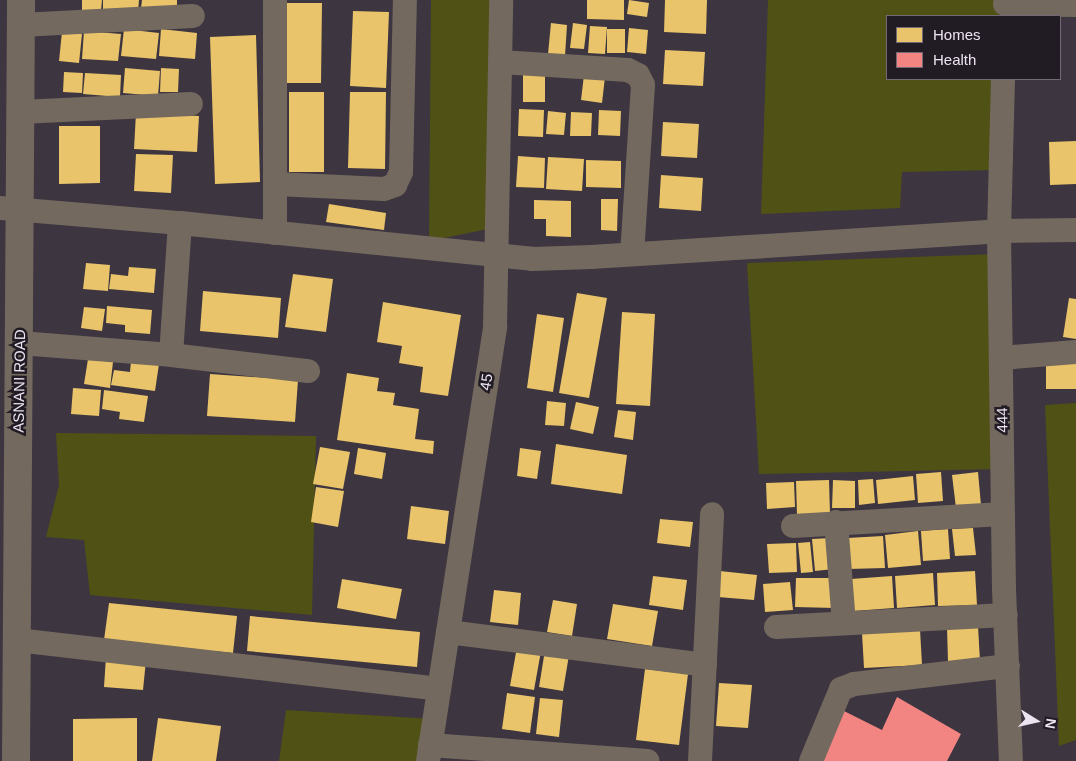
<!DOCTYPE html>
<style>
body{margin:0}
#map{position:relative;width:1076px;height:761px;overflow:hidden;background:#3d3540;font-family:Helvetica,sans-serif}
div>[style]{position:absolute}
[style*='--x']{left:calc(var(--x)*1px);top:calc(var(--y)*1px);width:calc(var(--w)*1px);rotate:calc(var(--a)*1deg)}
.green>*{inset:0;background:#505115}
.homes>*{inset:0;background:#e9c46a}
.health>*{inset:0;background:#f28482}
.minor>*{height:24px;margin:-12px;padding:0 12px;transform-origin:12px;border-radius:12px;background:#73695e}
.tertiary>*{height:28px;margin:-14px;padding:0 14px;transform-origin:14px;border-radius:14px;background:#73695e}
span{translate:-50% -50%;white-space:nowrap;text-align:center;line-height:1.15;-webkit-text-stroke:5px #211b24;paint-order:stroke}
.street-label{font-size:15px;color:#ece4f1}
.legend{position:absolute;left:886px;top:15px;width:175px;height:65px;box-sizing:border-box;background:#211b24;border:1px solid #726b76;margin:0;padding:6px 9px;list-style:none;font-size:15px;color:#ece4f1}
.legend li{display:flex;align-items:center;gap:10px;height:25px}
.legend b{width:25px;border:1px solid #726b76}
.north{position:absolute;left:1011px;top:696px;width:50px;height:50px;-webkit-text-stroke:4px #211b24;paint-order:stroke;rotate:100deg;font-size:14px;font-weight:700;line-height:20px;text-align:center;color:#ece4f1}
.north::after{content:'';display:block;margin:auto;width:18px;height:22px;background:#ece4f1;clip-path:polygon(50% 0,100% 100%,50% 72%,0 100%)}
</style>
<div id="map">
<div class="green">
<div style="clip-path:polygon(431px 0,500px 0,503px 226px,429px 241px)"></div>
<div style="clip-path:polygon(768px 0,999px 0,999px 16px,887px 16px,887px 79px,998px 79px,996px 170px,902px 172px,900px 208px,761px 214px)"></div>
<div style="clip-path:polygon(996px 254px,1002px 469px,759px 474px,747px 263px)"></div>
<div style="clip-path:polygon(1076px 403px,1076px 740px,1059px 746px,1045px 405px)"></div>
<div style="clip-path:polygon(56px 433px,316px 436px,312px 615px,90px 595px,84px 540px,46px 537px,59px 485px)"></div>
<div style="clip-path:polygon(286px 710px,433px 719px,427px 761px,279px 761px)"></div>
</div>
<div class="homes">
<div style="clip-path:polygon(82px 0,102px 0,101px 11px,82px 11px)"></div>
<div style="clip-path:polygon(103px 0,139px 0,138px 12px,103px 9px)"></div>
<div style="clip-path:polygon(142px 0,177px 0,177px 11px,141px 8px)"></div>
<div style="clip-path:polygon(587px 0,624px 0,624px 20px,587px 19px)"></div>
<div style="clip-path:polygon(629px 0,649px 3px,647px 17px,627px 14px)"></div>
<div style="clip-path:polygon(665px 0,707px 0,706px 34px,664px 32px)"></div>
<div style="clip-path:polygon(286px 3px,322px 3px,321px 83px,286px 83px)"></div>
<div style="clip-path:polygon(353px 11px,389px 12px,386px 88px,350px 86px)"></div>
<div style="clip-path:polygon(551px 23px,567px 25px,565px 56px,548px 54px)"></div>
<div style="clip-path:polygon(573px 23px,587px 25px,584px 49px,570px 48px)"></div>
<div style="clip-path:polygon(590px 26px,607px 27px,605px 54px,588px 53px)"></div>
<div style="clip-path:polygon(629px 28px,648px 30px,646px 54px,627px 52px)"></div>
<div style="clip-path:polygon(124px 29px,159px 33px,156px 59px,121px 56px)"></div>
<div style="clip-path:polygon(161px 29px,197px 33px,195px 59px,159px 56px)"></div>
<div style="clip-path:polygon(607px 29px,625px 29px,625px 53px,607px 53px)"></div>
<div style="clip-path:polygon(84px 31px,121px 34px,118px 61px,82px 59px)"></div>
<div style="clip-path:polygon(62px 32px,82px 34px,79px 63px,59px 61px)"></div>
<div style="clip-path:polygon(256px 35px,260px 182px,215px 184px,210px 37px)"></div>
<div style="clip-path:polygon(665px 50px,705px 52px,703px 86px,663px 84px)"></div>
<div style="clip-path:polygon(125px 68px,160px 71px,158px 96px,123px 93px)"></div>
<div style="clip-path:polygon(161px 68px,179px 69px,178px 92px,160px 92px)"></div>
<div style="clip-path:polygon(64px 72px,83px 73px,82px 93px,63px 92px)"></div>
<div style="clip-path:polygon(523px 72px,545px 73px,545px 102px,523px 102px)"></div>
<div style="clip-path:polygon(85px 73px,121px 75px,120px 97px,83px 94px)"></div>
<div style="clip-path:polygon(584px 75px,605px 77px,602px 103px,581px 100px)"></div>
<div style="clip-path:polygon(289px 92px,324px 92px,324px 172px,289px 172px)"></div>
<div style="clip-path:polygon(350px 92px,386px 92px,385px 169px,348px 168px)"></div>
<div style="clip-path:polygon(519px 109px,544px 110px,543px 137px,518px 136px)"></div>
<div style="clip-path:polygon(599px 110px,621px 111px,620px 136px,598px 135px)"></div>
<div style="clip-path:polygon(548px 111px,566px 113px,564px 135px,546px 134px)"></div>
<div style="clip-path:polygon(571px 112px,592px 113px,591px 136px,570px 136px)"></div>
<div style="clip-path:polygon(136px 113px,199px 116px,197px 152px,134px 149px)"></div>
<div style="clip-path:polygon(663px 122px,699px 124px,697px 158px,661px 156px)"></div>
<div style="clip-path:polygon(59px 126px,100px 126px,100px 183px,59px 184px)"></div>
<div style="clip-path:polygon(1076px 141px,1076px 184px,1050px 185px,1049px 142px)"></div>
<div style="clip-path:polygon(136px 154px,173px 155px,171px 193px,134px 191px)"></div>
<div style="clip-path:polygon(518px 156px,545px 158px,544px 188px,516px 187px)"></div>
<div style="clip-path:polygon(548px 157px,584px 159px,582px 191px,546px 189px)"></div>
<div style="clip-path:polygon(586px 160px,621px 161px,621px 188px,586px 187px)"></div>
<div style="clip-path:polygon(661px 175px,703px 178px,701px 211px,659px 208px)"></div>
<div style="clip-path:polygon(601px 199px,618px 199px,617px 231px,601px 230px)"></div>
<div style="clip-path:polygon(534px 200px,571px 201px,571px 237px,546px 236px,546px 219px,534px 219px)"></div>
<div style="clip-path:polygon(329px 204px,386px 213px,384px 230px,326px 222px)"></div>
<div style="clip-path:polygon(86px 263px,110px 265px,108px 291px,83px 289px)"></div>
<div style="clip-path:polygon(129px 267px,156px 269px,154px 293px,109px 289px,111px 274px,128px 276px)"></div>
<div style="clip-path:polygon(293px 274px,333px 279px,326px 332px,285px 327px)"></div>
<div style="clip-path:polygon(203px 291px,281px 298px,278px 338px,200px 331px)"></div>
<div style="clip-path:polygon(577px 293px,607px 298px,589px 398px,559px 393px)"></div>
<div style="clip-path:polygon(1069px 298px,1076px 299px,1076px 339px,1063px 337px)"></div>
<div style="clip-path:polygon(383px 302px,461px 315px,448px 396px,420px 392px,423px 367px,399px 363px,402px 346px,377px 342px)"></div>
<div style="clip-path:polygon(107px 306px,152px 310px,150px 334px,125px 332px,125px 325px,106px 323px)"></div>
<div style="clip-path:polygon(84px 307px,105px 309px,102px 331px,81px 328px)"></div>
<div style="clip-path:polygon(622px 312px,655px 314px,650px 406px,616px 404px)"></div>
<div style="clip-path:polygon(537px 314px,564px 318px,553px 392px,527px 388px)"></div>
<div style="clip-path:polygon(88px 359px,113px 362px,110px 388px,84px 384px)"></div>
<div style="clip-path:polygon(1046px 360px,1076px 360px,1076px 389px,1046px 389px)"></div>
<div style="clip-path:polygon(131px 361px,159px 364px,155px 391px,111px 385px,114px 370px,130px 372px)"></div>
<div style="clip-path:polygon(347px 373px,379px 378px,377px 391px,395px 393px,393px 405px,419px 409px,415px 439px,434px 441px,433px 454px,337px 440px)"></div>
<div style="clip-path:polygon(210px 374px,298px 380px,295px 422px,207px 416px)"></div>
<div style="clip-path:polygon(73px 388px,101px 390px,99px 416px,71px 414px)"></div>
<div style="clip-path:polygon(104px 390px,148px 396px,144px 422px,119px 419px,120px 412px,102px 409px)"></div>
<div style="clip-path:polygon(547px 401px,566px 403px,564px 426px,545px 425px)"></div>
<div style="clip-path:polygon(576px 402px,599px 407px,593px 434px,570px 429px)"></div>
<div style="clip-path:polygon(618px 410px,636px 412px,633px 440px,614px 437px)"></div>
<div style="clip-path:polygon(556px 444px,627px 455px,622px 494px,551px 484px)"></div>
<div style="clip-path:polygon(320px 447px,350px 452px,343px 489px,313px 484px)"></div>
<div style="clip-path:polygon(358px 448px,386px 453px,382px 479px,354px 474px)"></div>
<div style="clip-path:polygon(520px 448px,541px 451px,537px 479px,517px 476px)"></div>
<div style="clip-path:polygon(941px 472px,943px 501px,918px 503px,916px 474px)"></div>
<div style="clip-path:polygon(978px 472px,981px 505px,956px 508px,952px 475px)"></div>
<div style="clip-path:polygon(913px 476px,915px 500px,878px 504px,876px 480px)"></div>
<div style="clip-path:polygon(873px 479px,875px 503px,859px 505px,858px 480px)"></div>
<div style="clip-path:polygon(829px 480px,830px 514px,797px 515px,796px 481px)"></div>
<div style="clip-path:polygon(833px 480px,855px 481px,855px 508px,832px 508px)"></div>
<div style="clip-path:polygon(794px 482px,795px 507px,767px 509px,766px 483px)"></div>
<div style="clip-path:polygon(316px 487px,344px 491px,338px 527px,311px 522px)"></div>
<div style="clip-path:polygon(411px 506px,449px 511px,445px 544px,407px 539px)"></div>
<div style="clip-path:polygon(660px 519px,693px 522px,690px 547px,657px 543px)"></div>
<div style="clip-path:polygon(973px 528px,976px 555px,955px 556px,952px 529px)"></div>
<div style="clip-path:polygon(948px 529px,950px 559px,923px 561px,921px 531px)"></div>
<div style="clip-path:polygon(918px 531px,921px 565px,888px 568px,885px 535px)"></div>
<div style="clip-path:polygon(883px 536px,885px 568px,848px 569px,847px 538px)"></div>
<div style="clip-path:polygon(831px 538px,834px 569px,815px 571px,812px 539px)"></div>
<div style="clip-path:polygon(810px 542px,813px 572px,801px 573px,798px 543px)"></div>
<div style="clip-path:polygon(796px 543px,797px 572px,769px 573px,767px 544px)"></div>
<div style="clip-path:polygon(720px 571px,757px 575px,754px 600px,718px 597px)"></div>
<div style="clip-path:polygon(975px 571px,977px 605px,938px 606px,937px 573px)"></div>
<div style="clip-path:polygon(933px 573px,935px 605px,897px 608px,895px 576px)"></div>
<div style="clip-path:polygon(653px 576px,687px 580px,683px 610px,649px 605px)"></div>
<div style="clip-path:polygon(892px 576px,894px 608px,853px 611px,851px 579px)"></div>
<div style="clip-path:polygon(796px 578px,836px 578px,835px 608px,795px 607px)"></div>
<div style="clip-path:polygon(342px 579px,402px 589px,396px 619px,337px 608px)"></div>
<div style="clip-path:polygon(790px 582px,793px 610px,765px 612px,763px 584px)"></div>
<div style="clip-path:polygon(494px 590px,521px 593px,518px 625px,490px 622px)"></div>
<div style="clip-path:polygon(553px 600px,577px 604px,572px 636px,547px 632px)"></div>
<div style="clip-path:polygon(109px 603px,237px 616px,233px 653px,104px 640px)"></div>
<div style="clip-path:polygon(613px 604px,658px 611px,652px 646px,607px 639px)"></div>
<div style="clip-path:polygon(250px 616px,420px 632px,417px 667px,247px 651px)"></div>
<div style="clip-path:polygon(978px 626px,980px 661px,948px 662px,947px 627px)"></div>
<div style="clip-path:polygon(920px 629px,922px 665px,864px 668px,862px 633px)"></div>
<div style="clip-path:polygon(517px 647px,541px 651px,534px 690px,510px 686px)"></div>
<div style="clip-path:polygon(545px 650px,569px 655px,563px 691px,539px 687px)"></div>
<div style="clip-path:polygon(106px 657px,146px 660px,143px 690px,104px 687px)"></div>
<div style="clip-path:polygon(645px 669px,688px 674px,679px 745px,636px 740px)"></div>
<div style="clip-path:polygon(719px 683px,752px 685px,748px 728px,716px 726px)"></div>
<div style="clip-path:polygon(507px 693px,535px 697px,530px 733px,502px 729px)"></div>
<div style="clip-path:polygon(540px 698px,563px 700px,559px 737px,536px 734px)"></div>
<div style="clip-path:polygon(137px 718px,137px 761px,73px 761px,73px 719px)"></div>
<div style="clip-path:polygon(158px 718px,221px 726px,216px 761px,152px 761px)"></div>
</div>
<div class="health">
<div style="clip-path:polygon(897px 697px,961px 734px,947px 761px,821px 761px,840px 709px,882px 730px)"></div>
</div>
<div class="minor">
<div style="--x:1005;--y:4;--w:71;--a:0.8"></div>
<div style="--x:21;--y:25;--w:172;--a:-3"></div>
<div style="--x:500;--y:62;--w:128;--a:3.6"></div>
<div style="--x:628;--y:70;--w:11;--a:27"></div>
<div style="--x:638;--y:75;--w:11;--a:63"></div>
<div style="--x:643;--y:85;--w:168;--a:93.7"></div>
<div style="--x:1003;--y:79;--w:152;--a:91.5"></div>
<div style="--x:999;--y:231;--w:358;--a:89.2"></div>
<div style="--x:1004;--y:589;--w:172;--a:87.7"></div>
<div style="--x:20;--y:112;--w:171;--a:-2.7"></div>
<div style="--x:275;--y:184;--w:109;--a:2.6"></div>
<div style="--x:384;--y:189;--w:12;--a:-20"></div>
<div style="--x:395;--y:185;--w:14;--a:-65"></div>
<div style="--x:401;--y:172;--w:172;--a:-88.7"></div>
<div style="--x:0;--y:208;--w:181;--a:4.8"></div>
<div style="--x:180;--y:223;--w:354;--a:5.8"></div>
<div style="--x:532;--y:259;--w:59;--a:-1.9"></div>
<div style="--x:591;--y:257;--w:409;--a:-3.6"></div>
<div style="--x:999;--y:231;--w:77;--a:-0.7"></div>
<div style="--x:180;--y:223;--w:132;--a:93.9"></div>
<div style="--x:171;--y:355;--w:138;--a:6.7"></div>
<div style="--x:275;--y:233;--w:233;--a:-90"></div>
<div style="--x:20;--y:343;--w:151;--a:4.5"></div>
<div style="--x:1001;--y:358;--w:75;--a:-4.6"></div>
<div style="--x:836;--y:522;--w:101;--a:85.5"></div>
<div style="--x:793;--y:526;--w:210;--a:-3.3"></div>
<div style="--x:776;--y:627;--w:230;--a:-3"></div>
<div style="--x:448;--y:632;--w:259;--a:7.3"></div>
<div style="--x:17;--y:640;--w:425;--a:6.6"></div>
<div style="--x:430;--y:745;--w:218;--a:4.2"></div>
<div style="--x:428;--y:761;--w:440;--a:-81.2"></div>
<div style="--x:495;--y:326;--w:326;--a:-88.9"></div>
<div style="--x:700;--y:761;--w:247;--a:-87.2"></div>
<div style="--x:811;--y:761;--w:78;--a:-67.4"></div>
<div style="--x:841;--y:689;--w:14;--a:-21"></div>
<div style="--x:854;--y:684;--w:155;--a:-6.7"></div>
</div>
<div class="tertiary">
<div style="--x:16;--y:761;--w:761;--a:-89.62"></div>
</div>
<div class="street-label">
<span style="left:19px;top:381px;rotate:-89deg">ASNANI ROAD</span>
<span style="left:486px;top:382px;rotate:-81deg">45</span>
<span style="left:1002px;top:420px;rotate:-91deg">444</span>
</div>
<ul class="legend">
<li><b style="height:14px;background:#e9c46a"></b>Homes</li>
<li><b style="height:14px;background:#f28482"></b>Health</li>
</ul>
<div class="north">N</div>
</div>
